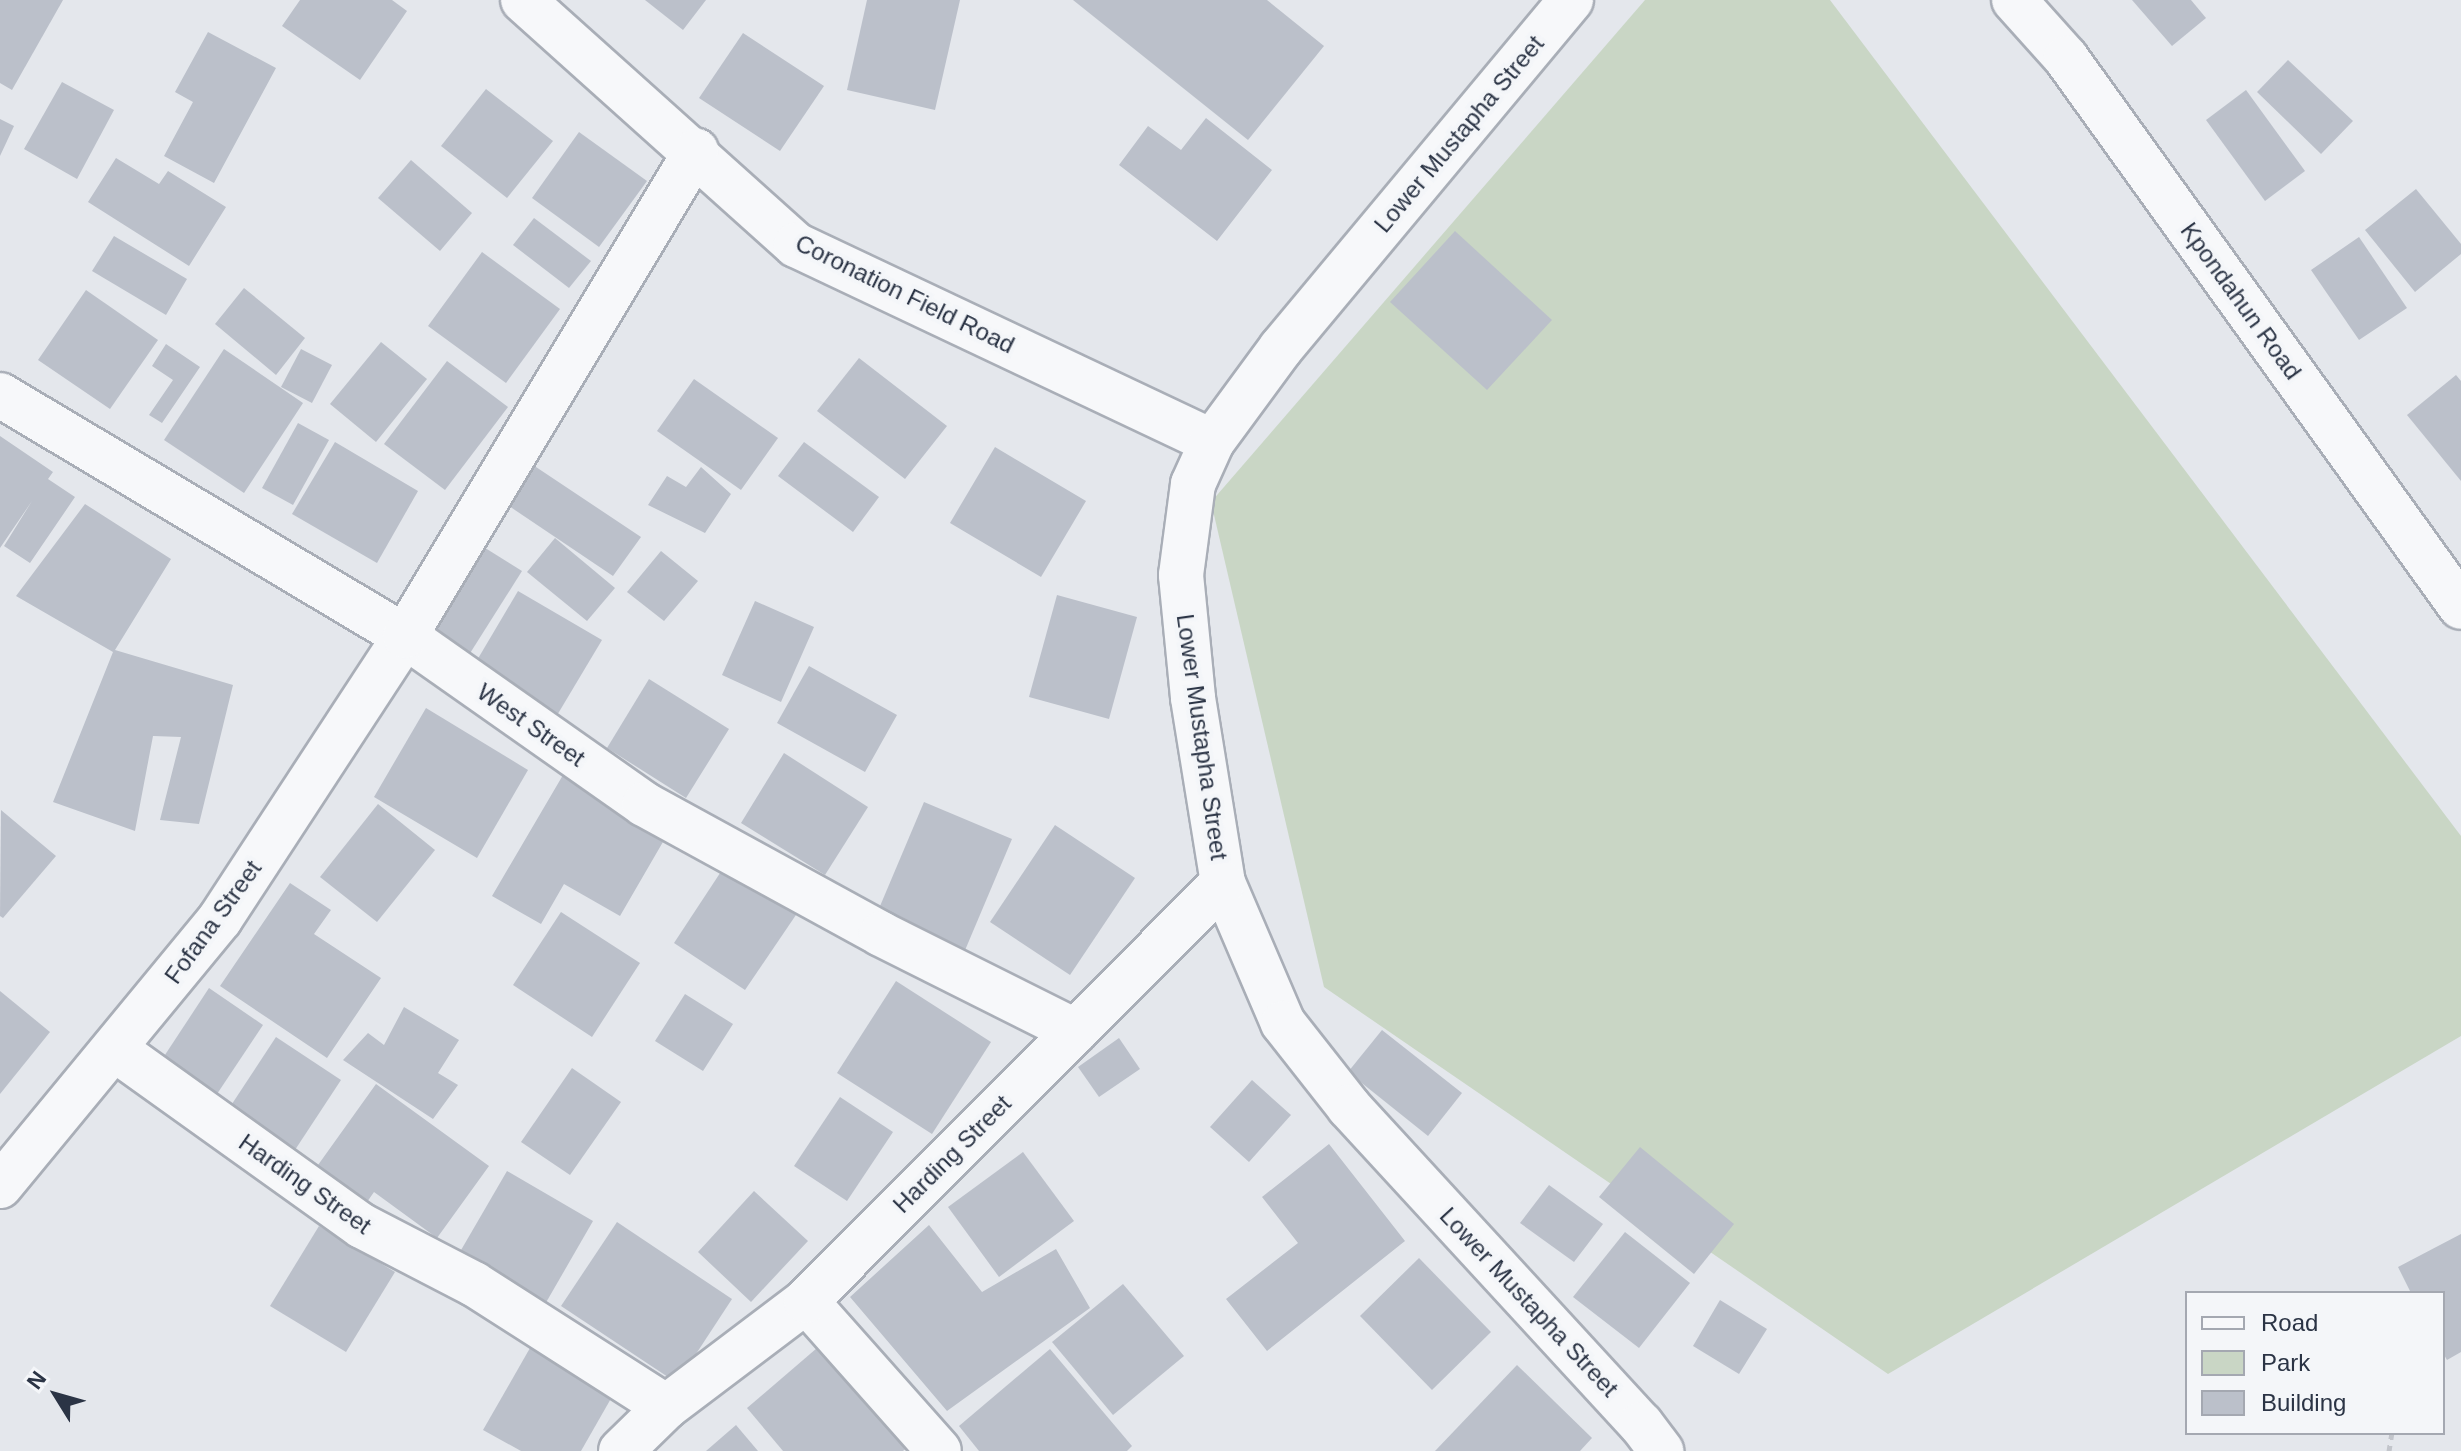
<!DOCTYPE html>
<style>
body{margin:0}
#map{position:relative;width:2461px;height:1451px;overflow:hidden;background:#e4e7ec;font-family:Helvetica,sans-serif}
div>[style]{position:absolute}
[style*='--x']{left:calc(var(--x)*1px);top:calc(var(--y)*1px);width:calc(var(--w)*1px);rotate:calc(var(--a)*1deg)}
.green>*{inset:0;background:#c9d6c5}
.building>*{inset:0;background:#bbc0ca}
.path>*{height:5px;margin-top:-2.5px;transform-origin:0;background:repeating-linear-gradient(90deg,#c2c5cb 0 6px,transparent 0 12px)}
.roads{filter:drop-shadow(2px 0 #a9aeb7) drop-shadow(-2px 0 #a9aeb7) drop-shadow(0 2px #a9aeb7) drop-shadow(0 -2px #a9aeb7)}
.minor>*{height:44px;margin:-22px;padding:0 22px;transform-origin:22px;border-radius:22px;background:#f7f8fa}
span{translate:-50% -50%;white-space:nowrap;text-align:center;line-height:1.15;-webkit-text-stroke:8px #f4f6f9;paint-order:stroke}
.street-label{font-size:24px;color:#2b3445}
.legend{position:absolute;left:2185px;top:1291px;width:260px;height:144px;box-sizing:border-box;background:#f4f6f9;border:2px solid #a4a8b1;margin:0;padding:10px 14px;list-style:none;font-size:24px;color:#2b3445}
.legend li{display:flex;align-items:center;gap:16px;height:40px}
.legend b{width:40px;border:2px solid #a4a8b1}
.north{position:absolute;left:16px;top:1355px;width:80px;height:80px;-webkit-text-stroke:6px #f4f6f9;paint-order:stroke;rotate:307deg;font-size:22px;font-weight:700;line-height:32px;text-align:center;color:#2b3445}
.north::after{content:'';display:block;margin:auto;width:28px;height:36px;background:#2b3445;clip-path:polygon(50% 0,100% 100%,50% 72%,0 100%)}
</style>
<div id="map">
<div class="green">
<div style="clip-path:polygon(1645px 0,1830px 0,2461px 836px,2461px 1036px,1888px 1374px,1324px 987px,1211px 502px)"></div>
</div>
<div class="building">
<div style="clip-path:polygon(0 0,63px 0,12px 90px,0 83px)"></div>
<div style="clip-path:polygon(300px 0,392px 0,407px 11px,360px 80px,282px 26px)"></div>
<div style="clip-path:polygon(645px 0,706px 0,683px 30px)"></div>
<div style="clip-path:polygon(867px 0,960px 0,935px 110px,847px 90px)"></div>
<div style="clip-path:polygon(1073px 0,1267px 0,1324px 46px,1248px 140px)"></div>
<div style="clip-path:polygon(2132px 0,2191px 0,2206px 18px,2172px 46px)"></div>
<div style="clip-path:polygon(208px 32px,276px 68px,214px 183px,164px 156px,193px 102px,175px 92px)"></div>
<div style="clip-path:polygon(743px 33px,824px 86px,780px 151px,699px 98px)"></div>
<div style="clip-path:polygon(2288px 60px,2353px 121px,2321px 154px,2257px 92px)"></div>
<div style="clip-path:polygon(62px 82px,114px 110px,77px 179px,24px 149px)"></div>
<div style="clip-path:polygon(486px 89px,553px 141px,507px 198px,441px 146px)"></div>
<div style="clip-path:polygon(2246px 90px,2305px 171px,2265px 201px,2206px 120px)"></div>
<div style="clip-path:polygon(1206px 118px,1272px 170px,1217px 241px,1119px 165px,1148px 126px,1181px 150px)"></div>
<div style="clip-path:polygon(0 119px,14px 126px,0 156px)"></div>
<div style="clip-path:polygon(579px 132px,647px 181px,599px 247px,532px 198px)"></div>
<div style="clip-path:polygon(116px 158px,159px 184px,168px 171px,226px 207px,189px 266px,88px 202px)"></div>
<div style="clip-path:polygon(411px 160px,472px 213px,440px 251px,378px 198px)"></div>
<div style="clip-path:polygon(2416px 189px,2461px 244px,2461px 254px,2415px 292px,2365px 230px)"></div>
<div style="clip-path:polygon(534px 218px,591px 261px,569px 288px,513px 245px)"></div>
<div style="clip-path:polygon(1455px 231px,1552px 320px,1487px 390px,1390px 302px)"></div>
<div style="clip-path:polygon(114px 236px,187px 279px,166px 315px,92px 271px)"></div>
<div style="clip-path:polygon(2359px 237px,2407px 308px,2359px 340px,2311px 270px)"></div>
<div style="clip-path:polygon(482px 252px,560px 309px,506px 383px,428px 326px)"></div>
<div style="clip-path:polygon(244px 288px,305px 338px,276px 375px,215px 324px)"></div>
<div style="clip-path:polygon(86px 290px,158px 340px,110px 409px,38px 360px)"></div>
<div style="clip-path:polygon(381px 342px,427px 379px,376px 442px,330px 404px)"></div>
<div style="clip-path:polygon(166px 344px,200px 367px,162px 423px,149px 415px,173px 380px,152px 366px)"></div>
<div style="clip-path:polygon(224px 349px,303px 403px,244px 493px,164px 440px)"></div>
<div style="clip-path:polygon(301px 349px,332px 365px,312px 403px,281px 387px)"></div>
<div style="clip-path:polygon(859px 358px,947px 426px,905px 479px,817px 411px)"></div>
<div style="clip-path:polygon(447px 361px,508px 407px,445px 490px,384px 444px)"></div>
<div style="clip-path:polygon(2456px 375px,2461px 381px,2461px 481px,2407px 415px)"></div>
<div style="clip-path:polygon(694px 379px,778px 438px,741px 490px,657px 431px)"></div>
<div style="clip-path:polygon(298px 423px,329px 440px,293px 505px,262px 488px)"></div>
<div style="clip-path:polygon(0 436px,53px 472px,48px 479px,75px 497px,30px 563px,4px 546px,32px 501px,0 548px)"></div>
<div style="clip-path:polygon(335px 442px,418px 491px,377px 563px,292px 514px)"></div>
<div style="clip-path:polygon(804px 442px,879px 497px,853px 532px,778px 476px)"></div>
<div style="clip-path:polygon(995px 447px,1086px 501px,1041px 577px,950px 523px)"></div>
<div style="clip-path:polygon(533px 465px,641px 537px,613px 576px,506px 504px)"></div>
<div style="clip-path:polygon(701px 467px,731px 494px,705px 533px,648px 505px,667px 476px,686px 487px)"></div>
<div style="clip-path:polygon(85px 504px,171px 559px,115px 650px,233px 685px,199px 824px,160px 820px,181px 737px,153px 736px,135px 831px,53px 802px,113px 652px,16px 596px)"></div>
<div style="clip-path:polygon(555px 538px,615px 588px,587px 621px,527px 572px)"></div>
<div style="clip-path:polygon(474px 541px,522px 571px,467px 658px,419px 628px)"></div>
<div style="clip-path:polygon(661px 551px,698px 581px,664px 621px,627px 592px)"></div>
<div style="clip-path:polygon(518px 591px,602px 640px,556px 717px,473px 667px)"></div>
<div style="clip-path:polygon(1057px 595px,1137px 617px,1109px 719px,1029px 697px)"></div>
<div style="clip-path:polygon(755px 601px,814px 627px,781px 702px,722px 675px)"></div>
<div style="clip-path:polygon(809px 666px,897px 715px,865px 772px,777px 723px)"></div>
<div style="clip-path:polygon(649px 679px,729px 729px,686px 798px,607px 748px)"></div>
<div style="clip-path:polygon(426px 708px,528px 770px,477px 858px,374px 797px)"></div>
<div style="clip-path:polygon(784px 753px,868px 807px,825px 875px,741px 823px)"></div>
<div style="clip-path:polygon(563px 775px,667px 835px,620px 916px,564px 884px,541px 924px,492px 896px)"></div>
<div style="clip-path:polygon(924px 802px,1012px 839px,963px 955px,875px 918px)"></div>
<div style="clip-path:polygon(378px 804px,435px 850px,377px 922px,320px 877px)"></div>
<div style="clip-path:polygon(1px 810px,56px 856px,3px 918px,0 916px)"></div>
<div style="clip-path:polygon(1055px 825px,1135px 878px,1070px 975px,990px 922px)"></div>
<div style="clip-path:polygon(728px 861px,800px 909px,745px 990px,674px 943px)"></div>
<div style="clip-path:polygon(290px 883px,331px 910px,314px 934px,381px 978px,327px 1058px,220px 986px)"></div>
<div style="clip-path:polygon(561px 912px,640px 963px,592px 1037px,513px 985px)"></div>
<div style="clip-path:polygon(896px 981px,991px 1042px,932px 1134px,837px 1073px)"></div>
<div style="clip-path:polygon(209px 988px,263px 1025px,213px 1100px,159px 1064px)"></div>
<div style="clip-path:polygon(0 991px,50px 1032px,0 1094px)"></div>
<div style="clip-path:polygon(685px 994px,733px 1024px,703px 1071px,655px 1041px)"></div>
<div style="clip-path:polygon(404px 1007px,459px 1040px,438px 1073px,458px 1085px,433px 1119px,343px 1060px,368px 1033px,384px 1045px)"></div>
<div style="clip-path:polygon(1382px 1030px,1462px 1093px,1428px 1136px,1348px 1072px)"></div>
<div style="clip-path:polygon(276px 1037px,341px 1080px,291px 1156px,226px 1113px)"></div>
<div style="clip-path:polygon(1119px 1038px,1140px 1069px,1099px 1097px,1078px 1067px)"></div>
<div style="clip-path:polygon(572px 1068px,621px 1102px,570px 1175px,521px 1142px)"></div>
<div style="clip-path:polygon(1252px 1080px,1291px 1115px,1249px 1162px,1210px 1127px)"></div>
<div style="clip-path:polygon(376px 1084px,489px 1166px,437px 1238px,374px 1192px,358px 1215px,308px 1179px)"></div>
<div style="clip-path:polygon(840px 1097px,893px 1132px,847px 1201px,794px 1166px)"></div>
<div style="clip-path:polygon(1329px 1144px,1405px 1241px,1267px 1351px,1226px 1299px,1298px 1243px,1262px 1197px)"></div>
<div style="clip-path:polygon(1640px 1147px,1734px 1224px,1694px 1274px,1599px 1197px)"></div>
<div style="clip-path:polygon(1023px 1152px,1074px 1221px,999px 1277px,948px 1207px)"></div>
<div style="clip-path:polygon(507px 1171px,593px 1221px,544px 1306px,457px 1257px)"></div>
<div style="clip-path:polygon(1549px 1185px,1603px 1224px,1574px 1262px,1520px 1223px)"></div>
<div style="clip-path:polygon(754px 1191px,808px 1241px,751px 1302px,698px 1252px)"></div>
<div style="clip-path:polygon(617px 1222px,732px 1299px,677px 1383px,561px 1306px)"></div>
<div style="clip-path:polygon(929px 1225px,982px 1292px,1056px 1249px,1090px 1308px,947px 1411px,850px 1297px)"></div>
<div style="clip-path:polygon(319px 1226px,395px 1272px,346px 1352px,270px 1306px)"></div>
<div style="clip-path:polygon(1625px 1232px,1690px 1283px,1639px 1348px,1573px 1297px)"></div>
<div style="clip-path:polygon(2461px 1234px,2461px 1352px,2447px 1360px,2443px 1353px,2443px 1293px,2411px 1293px,2398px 1267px)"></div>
<div style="clip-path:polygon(1419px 1258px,1491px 1332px,1432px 1390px,1360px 1316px)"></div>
<div style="clip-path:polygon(1123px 1284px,1184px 1356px,1113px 1415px,1052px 1342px)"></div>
<div style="clip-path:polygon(1720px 1300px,1767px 1329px,1739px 1374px,1693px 1346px)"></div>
<div style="clip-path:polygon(824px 1342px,910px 1445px,903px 1451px,783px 1451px,747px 1408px)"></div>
<div style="clip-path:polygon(530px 1348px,613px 1395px,581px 1451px,521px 1451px,483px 1430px)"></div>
<div style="clip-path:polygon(1050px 1349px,1132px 1446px,1127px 1451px,979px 1451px,959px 1426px)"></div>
<div style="clip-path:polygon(1517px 1365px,1592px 1438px,1580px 1451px,1435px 1451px)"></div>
<div style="clip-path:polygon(736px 1425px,758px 1451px,706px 1451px)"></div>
</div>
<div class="path">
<div style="--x:2389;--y:1451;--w:18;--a:-81"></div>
</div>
<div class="roads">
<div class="minor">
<div style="--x:523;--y:0;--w:367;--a:41.9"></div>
<div style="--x:796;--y:245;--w:460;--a:25.3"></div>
<div style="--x:1571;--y:0;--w:453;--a:129.8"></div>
<div style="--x:1281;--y:348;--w:117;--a:126.3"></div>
<div style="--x:1212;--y:442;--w:46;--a:114.3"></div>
<div style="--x:1193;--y:484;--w:92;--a:97.5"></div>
<div style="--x:1181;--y:575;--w:124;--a:84.4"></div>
<div style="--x:1193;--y:698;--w:187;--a:80.8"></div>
<div style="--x:1223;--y:883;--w:152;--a:66.8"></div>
<div style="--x:1283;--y:1023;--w:107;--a:51.8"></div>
<div style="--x:1349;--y:1107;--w:431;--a:47.4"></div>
<div style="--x:1641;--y:1424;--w:34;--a:53"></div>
<div style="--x:2014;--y:0;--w:78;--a:48.1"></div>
<div style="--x:2066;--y:58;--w:676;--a:54.27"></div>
<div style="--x:0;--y:395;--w:471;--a:30.8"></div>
<div style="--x:405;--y:636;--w:292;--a:35.1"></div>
<div style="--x:644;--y:804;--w:270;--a:28.7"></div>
<div style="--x:881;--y:934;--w:217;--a:26.6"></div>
<div style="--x:116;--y:1050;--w:302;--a:35.6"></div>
<div style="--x:362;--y:1226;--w:126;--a:27.4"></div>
<div style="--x:474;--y:1284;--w:228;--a:32.6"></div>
<div style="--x:0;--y:1186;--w:346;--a:-50.5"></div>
<div style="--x:220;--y:919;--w:338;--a:-56.8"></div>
<div style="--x:405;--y:636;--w:566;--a:-59.04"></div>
<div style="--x:806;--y:1301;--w:200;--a:48.4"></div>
<div style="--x:621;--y:1451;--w:63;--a:-44.4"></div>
<div style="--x:666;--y:1407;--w:176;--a:-37.1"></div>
<div style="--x:806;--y:1301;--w:590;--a:-45.07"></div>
</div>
</div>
<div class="street-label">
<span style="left:1459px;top:134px;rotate:-50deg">Lower Mustapha Street</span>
<span style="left:905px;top:294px;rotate:26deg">Coronation Field Road</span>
<span style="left:2241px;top:301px;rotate:54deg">Kpondahun Road</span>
<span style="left:531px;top:725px;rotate:35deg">West Street</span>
<span style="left:1202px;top:737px;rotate:82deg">Lower Mustapha Street</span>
<span style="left:213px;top:922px;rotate:-54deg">Fofana Street</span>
<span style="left:952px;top:1154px;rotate:-45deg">Harding Street</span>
<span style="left:305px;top:1184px;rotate:35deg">Harding Street</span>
<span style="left:1529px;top:1302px;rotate:47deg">Lower Mustapha Street</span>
</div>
<ul class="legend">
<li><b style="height:10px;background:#f7f8fa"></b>Road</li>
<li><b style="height:22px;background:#c9d6c5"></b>Park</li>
<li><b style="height:22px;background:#bbc0ca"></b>Building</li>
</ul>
<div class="north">N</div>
</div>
